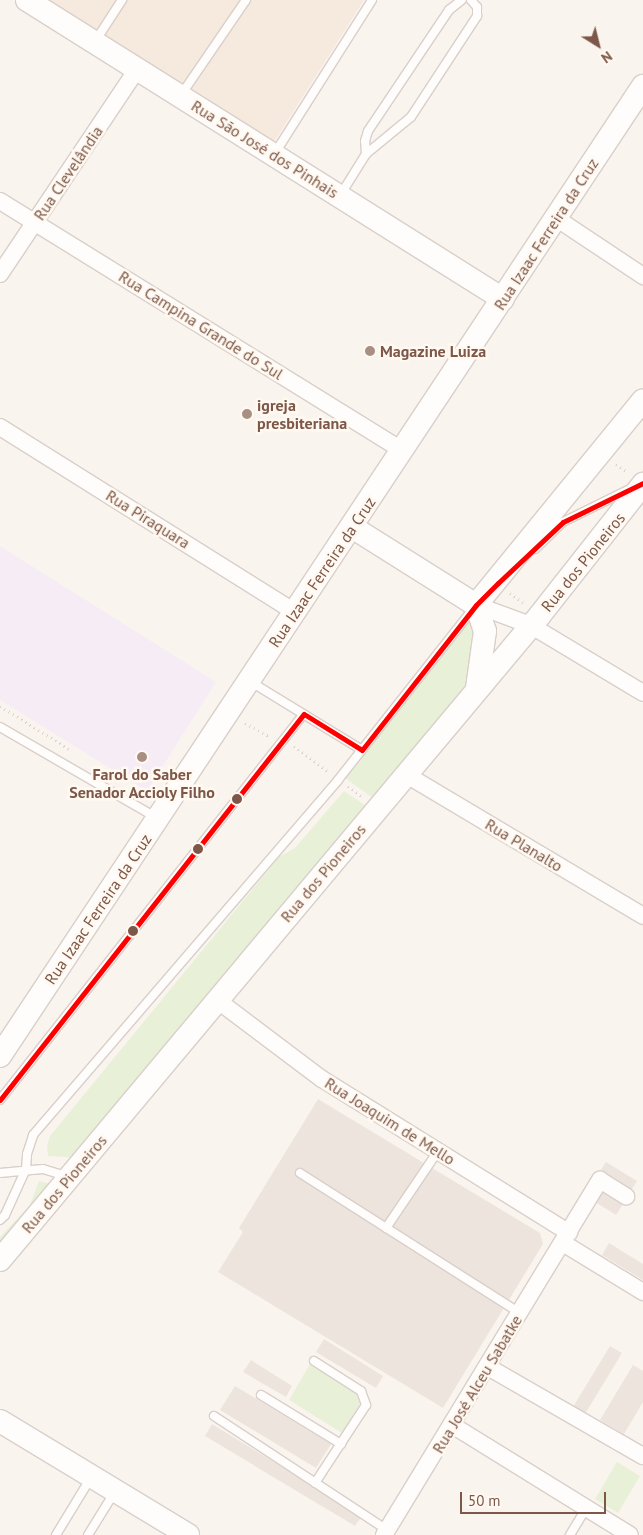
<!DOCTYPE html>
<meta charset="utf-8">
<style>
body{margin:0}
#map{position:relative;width:643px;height:1535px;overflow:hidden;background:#faf4ee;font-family:"PT Sans",sans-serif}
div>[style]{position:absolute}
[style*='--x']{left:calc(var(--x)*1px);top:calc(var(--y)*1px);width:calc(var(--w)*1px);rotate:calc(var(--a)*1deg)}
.residential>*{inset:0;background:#f6e9de}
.industrial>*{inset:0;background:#ede4dd}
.education>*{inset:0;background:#f5ecf6}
.green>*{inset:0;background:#e8f1d7}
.path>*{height:3px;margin-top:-1.5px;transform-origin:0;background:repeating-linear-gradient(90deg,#ddd2ce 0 1px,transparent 0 5px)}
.roads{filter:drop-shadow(1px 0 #d9cfca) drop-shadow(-1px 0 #d9cfca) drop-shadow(0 1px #d9cfca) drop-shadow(0 -1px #d9cfca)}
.lane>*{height:8px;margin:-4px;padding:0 4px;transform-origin:4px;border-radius:4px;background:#fefdfc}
.street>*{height:16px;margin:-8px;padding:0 8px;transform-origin:8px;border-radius:8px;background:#fefdfc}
.secondary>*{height:22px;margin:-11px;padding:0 11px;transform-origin:11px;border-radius:11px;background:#fefdfc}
.bus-1>*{height:5px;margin:-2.5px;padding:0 2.5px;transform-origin:2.5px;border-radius:2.5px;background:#f00}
.dots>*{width:14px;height:14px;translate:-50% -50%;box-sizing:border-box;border:2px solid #fff9f1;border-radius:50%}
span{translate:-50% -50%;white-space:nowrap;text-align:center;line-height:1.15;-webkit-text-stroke:5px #fff9f1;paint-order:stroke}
.street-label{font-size:16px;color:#7d5748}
.poi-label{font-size:16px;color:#7d5748;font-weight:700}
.left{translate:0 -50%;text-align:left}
.north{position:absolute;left:573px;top:20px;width:50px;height:50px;-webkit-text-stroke:4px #fff9f1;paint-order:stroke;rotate:144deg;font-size:14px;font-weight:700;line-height:20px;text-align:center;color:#7d5748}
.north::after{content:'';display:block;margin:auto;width:18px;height:22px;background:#7d5748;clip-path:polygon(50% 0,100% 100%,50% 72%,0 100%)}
.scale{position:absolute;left:460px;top:1492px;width:146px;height:22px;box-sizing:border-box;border:2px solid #7d5748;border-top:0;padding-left:6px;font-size:15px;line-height:18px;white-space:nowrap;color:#7d5748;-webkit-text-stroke:4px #fff9f1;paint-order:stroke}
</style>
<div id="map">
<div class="residential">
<div style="clip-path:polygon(31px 0,364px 0,269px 150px)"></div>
</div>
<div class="industrial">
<div style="clip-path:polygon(318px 1099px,540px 1233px,543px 1244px,443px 1408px,218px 1272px,243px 1232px,239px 1228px)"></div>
<div style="clip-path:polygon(606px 1162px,637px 1181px,630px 1192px,599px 1173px)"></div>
<div style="clip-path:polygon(599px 1189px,623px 1204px,616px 1215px,592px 1200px)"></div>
<div style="clip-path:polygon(609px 1243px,643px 1264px,643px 1280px,602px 1255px)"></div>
<div style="clip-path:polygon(324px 1339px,383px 1376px,376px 1388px,316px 1352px)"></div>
<div style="clip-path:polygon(610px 1346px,622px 1353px,585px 1414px,573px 1407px)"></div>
<div style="clip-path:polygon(251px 1360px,292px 1386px,286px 1397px,243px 1372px)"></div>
<div style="clip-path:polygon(633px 1365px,643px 1371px,643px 1402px,624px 1434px,600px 1420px)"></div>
<div style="clip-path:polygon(235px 1386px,331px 1444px,316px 1468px,220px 1410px)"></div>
<div style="clip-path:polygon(212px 1424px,362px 1516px,355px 1526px,205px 1436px)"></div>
</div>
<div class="education">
<div style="clip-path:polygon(0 546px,216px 682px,147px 791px,0 700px)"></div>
</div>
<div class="green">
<div style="clip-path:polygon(474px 610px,474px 690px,380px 803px,342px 776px)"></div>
<div style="clip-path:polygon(344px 791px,374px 811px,84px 1158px,48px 1156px,47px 1146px,50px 1136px,279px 857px,295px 848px)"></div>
<div style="clip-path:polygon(39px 1181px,54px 1185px,0 1249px,0 1237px,30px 1205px)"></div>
<div style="clip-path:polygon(310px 1364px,364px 1397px,342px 1433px,289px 1400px)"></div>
<div style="clip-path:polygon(617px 1462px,640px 1476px,618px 1513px,595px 1499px)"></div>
</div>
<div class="path">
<div style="--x:616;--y:464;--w:14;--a:34"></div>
<div style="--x:510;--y:593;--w:16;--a:35"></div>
<div style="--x:0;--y:706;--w:81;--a:31.9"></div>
<div style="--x:245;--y:723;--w:29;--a:29"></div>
<div style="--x:294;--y:746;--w:44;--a:36.6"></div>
<div style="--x:348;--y:786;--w:19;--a:36"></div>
</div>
<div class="roads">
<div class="lane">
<div style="--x:96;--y:40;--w:48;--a:-57"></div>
<div style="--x:181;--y:95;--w:115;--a:-55.6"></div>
<div style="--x:275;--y:153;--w:181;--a:-57.6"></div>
<div style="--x:366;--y:154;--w:13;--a:-94"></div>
<div style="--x:365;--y:141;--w:10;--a:-73"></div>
<div style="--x:368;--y:131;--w:146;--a:-56.2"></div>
<div style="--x:449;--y:10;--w:16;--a:-38"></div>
<div style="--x:341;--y:194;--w:47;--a:-58"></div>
<div style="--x:366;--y:154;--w:58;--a:-39.4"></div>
<div style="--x:411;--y:117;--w:121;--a:-56.8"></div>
<div style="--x:477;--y:16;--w:9;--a:-90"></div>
<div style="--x:477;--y:7;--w:9;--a:-131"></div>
<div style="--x:535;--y:549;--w:39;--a:-44"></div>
<div style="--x:563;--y:522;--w:75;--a:-26.2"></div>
<div style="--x:251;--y:682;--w:130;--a:31.5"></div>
<div style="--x:0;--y:727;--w:181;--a:30.1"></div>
<div style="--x:0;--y:1100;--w:491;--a:-51.8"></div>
<div style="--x:0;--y:1173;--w:43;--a:-5.3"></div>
<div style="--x:43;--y:1169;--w:24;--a:17"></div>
<div style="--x:300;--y:1173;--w:261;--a:32.5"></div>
<div style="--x:0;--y:1220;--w:7;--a:-45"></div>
<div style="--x:5;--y:1215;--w:51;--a:-65.5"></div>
<div style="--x:26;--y:1169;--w:15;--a:-86"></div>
<div style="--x:27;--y:1154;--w:20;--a:-72"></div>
<div style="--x:33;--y:1135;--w:468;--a:-49.3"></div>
<div style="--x:338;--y:780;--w:218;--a:-51.7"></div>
<div style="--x:386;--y:1228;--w:93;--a:-56"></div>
<div style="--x:314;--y:1361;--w:56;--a:32.6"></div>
<div style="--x:361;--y:1391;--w:15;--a:70"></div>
<div style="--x:366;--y:1405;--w:93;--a:123.2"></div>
<div style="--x:261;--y:1395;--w:94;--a:31.5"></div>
<div style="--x:214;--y:1416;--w:207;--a:33.4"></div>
<div style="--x:56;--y:1535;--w:66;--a:-58.7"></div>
<div style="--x:88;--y:1535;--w:49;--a:-58.2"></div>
<div style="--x:570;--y:1535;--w:31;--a:-59"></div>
</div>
<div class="street">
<div style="--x:0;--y:201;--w:474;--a:31.8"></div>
<div style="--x:556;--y:218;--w:105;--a:33.7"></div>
<div style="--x:0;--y:274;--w:244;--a:-56.2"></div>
<div style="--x:0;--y:427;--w:348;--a:32.1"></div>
<div style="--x:476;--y:605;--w:58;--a:20.3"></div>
<div style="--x:530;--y:625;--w:132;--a:31"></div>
<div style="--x:405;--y:774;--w:277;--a:30.8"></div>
<div style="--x:217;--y:1000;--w:131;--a:37"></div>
<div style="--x:322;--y:1079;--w:291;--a:31.9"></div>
<div style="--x:563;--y:1243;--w:94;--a:31.5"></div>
<div style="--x:488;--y:1367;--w:179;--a:29.9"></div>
<div style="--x:452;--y:1425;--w:209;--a:31.7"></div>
<div style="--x:384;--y:1535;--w:416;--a:-58.7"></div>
<div style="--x:600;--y:1180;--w:31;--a:32"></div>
</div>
<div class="secondary">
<div style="--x:27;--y:0;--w:562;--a:32.14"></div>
<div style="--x:352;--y:527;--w:146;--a:32.2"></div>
<div style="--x:476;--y:605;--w:28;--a:71"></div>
<div style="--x:485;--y:631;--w:58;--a:98"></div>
<div style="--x:476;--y:605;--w:264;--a:-50.8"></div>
<div style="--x:0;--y:1056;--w:1164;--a:-56.46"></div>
<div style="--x:0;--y:1260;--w:841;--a:-50.06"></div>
<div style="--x:540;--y:615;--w:167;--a:-51.8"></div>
<div style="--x:0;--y:1421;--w:220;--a:31.2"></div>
</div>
</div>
<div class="bus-1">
<div style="--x:0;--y:1100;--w:491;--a:-51.8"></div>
<div style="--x:304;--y:714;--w:68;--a:31.8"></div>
<div style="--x:362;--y:750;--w:184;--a:-51.8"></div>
<div style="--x:476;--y:605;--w:31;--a:-45"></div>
<div style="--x:498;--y:583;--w:89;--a:-43.2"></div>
<div style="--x:563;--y:522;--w:89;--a:-26"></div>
</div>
<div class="dots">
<div style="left:370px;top:351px;background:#a98e82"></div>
<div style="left:247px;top:414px;background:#a98e82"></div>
<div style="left:142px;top:757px;background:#a98e82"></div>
<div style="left:237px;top:799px;background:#7d5748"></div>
<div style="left:198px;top:849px;background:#7d5748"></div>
<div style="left:133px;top:931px;background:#7d5748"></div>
</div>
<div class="street-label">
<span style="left:265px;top:149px;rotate:32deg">Rua São José dos Pinhais</span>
<span style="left:68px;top:173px;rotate:-56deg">Rua Clevelândia</span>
<span style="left:546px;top:234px;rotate:-57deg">Rua Izaac Ferreira da Cruz</span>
<span style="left:201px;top:325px;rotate:32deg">Rua Campina Grande do Sul</span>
<span style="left:148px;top:519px;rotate:32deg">Rua Piraquara</span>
<span style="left:583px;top:562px;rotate:-51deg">Rua dos Pioneiros</span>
<span style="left:322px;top:572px;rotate:-56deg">Rua Izaac Ferreira da Cruz</span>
<span style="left:524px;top:845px;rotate:31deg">Rua Planalto</span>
<span style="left:323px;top:873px;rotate:-50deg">Rua dos Pioneiros</span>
<span style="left:98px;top:909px;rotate:-56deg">Rua Izaac Ferreira da Cruz</span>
<span style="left:390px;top:1121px;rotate:32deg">Rua Joaquim de Mello</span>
<span style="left:64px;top:1184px;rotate:-50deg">Rua dos Pioneiros</span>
<span style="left:477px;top:1384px;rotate:-59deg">Rua José Alceu Sabatke</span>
</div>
<div class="poi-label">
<span class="left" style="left:380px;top:351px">Magazine Luiza</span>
<span class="left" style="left:257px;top:414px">igreja<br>presbiteriana</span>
<span style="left:142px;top:783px">Farol do Saber<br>Senador Accioly Filho</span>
</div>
<div class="north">N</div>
<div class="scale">50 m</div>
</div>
